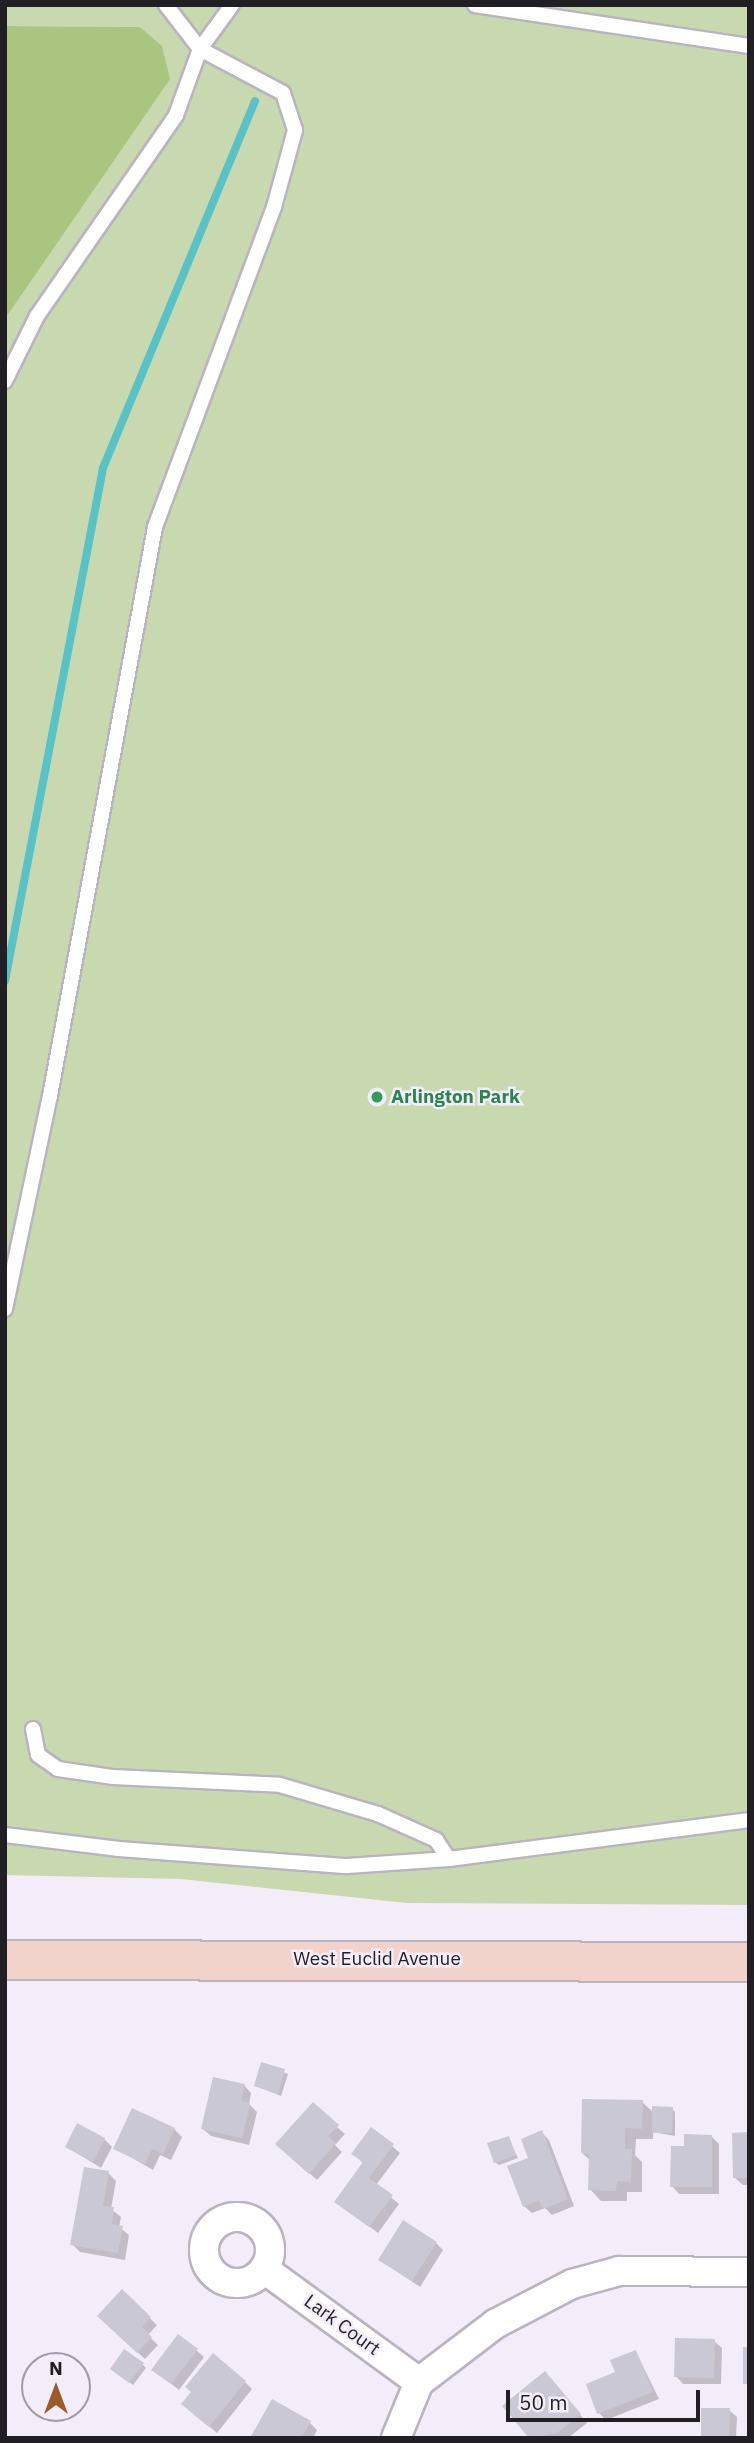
<!DOCTYPE html>
<style>
body{margin:0}
#map{position:relative;width:754px;height:2443px;overflow:hidden;background:#f3ecf9;font-family:"IBM Plex Sans",sans-serif}
div>[style]{position:absolute}
[style*='--x']{left:calc(var(--x)*1px);top:calc(var(--y)*1px);width:calc(var(--w)*1px);rotate:calc(var(--a)*1deg)}
.green>*{inset:0;background:#c8d9af}
.forest>*{inset:0;background:#aac57f}
.shadow>*{inset:0;background:#0003}
.stream>*{height:8px;margin:-4px;padding:0 4px;transform-origin:4px;border-radius:4px;background:#57c3c7}
.building>*{inset:0;background:#cbc8d6}
.roads{filter:drop-shadow(2px 0 #bab3c0) drop-shadow(-2px 0 #bab3c0) drop-shadow(0 2px #bab3c0) drop-shadow(0 -2px #bab3c0)}
.lane>*{height:14px;margin:-7px;padding:0 7px;transform-origin:7px;border-radius:7px;background:#fff}
.street>*{height:28px;margin:-14px;padding:0 14px;transform-origin:14px;border-radius:14px;background:#fff}
.street>.ring{margin:-14px;padding:0;box-sizing:content-box;background:none;border:28px solid #fff;border-radius:50%}
.secondary>*{height:38px;margin:-19px;padding:0 19px;transform-origin:19px;border-radius:19px;background:#f2d3cc}
.dots>*{width:19px;height:19px;translate:-50% -50%;box-sizing:border-box;border:4px solid #f3ecf9;border-radius:50%}
span{translate:-50% -50%;white-space:nowrap;text-align:center;line-height:1.15;-webkit-text-stroke:5px #f3ecf9;paint-order:stroke}
.leisure-label{font-size:19px;color:#27864d;font-weight:700}
.left{translate:0 -50%;text-align:left}
.street-label{font-size:19px;color:#221f24}
.frame{position:absolute;inset:0;border:7px solid #221f24;pointer-events:none}
.north{position:absolute;left:21px;top:2352px;width:70px;height:70px;box-sizing:border-box;background:#f3ecf9;border:2px solid #9f9aa4;border-radius:50%;rotate:0deg;font-size:19px;font-weight:700;line-height:28px;text-align:center;color:#221f24}
.north::after{content:'';display:block;margin:auto;width:24px;height:32px;background:#9d5a29;clip-path:polygon(50% 0,100% 100%,50% 72%,0 100%)}
.scale{position:absolute;left:506px;top:2390px;width:194px;height:32px;box-sizing:border-box;border:4px solid #221f24;border-top:0;padding-left:9px;font-size:21px;line-height:24px;white-space:nowrap;color:#221f24;-webkit-text-stroke:5px #f3ecf9;paint-order:stroke}
</style>
<div id="map">
<div class="green">
<div style="clip-path:polygon(5px 5px,749px 5px,749px 1905px,407px 1903px,181px 1879px,5px 1875px,5px 319px,169px 79px,140px 27px,5px 26px)"></div>
</div>
<div class="forest">
<div style="clip-path:polygon(5px 26px,140px 27px,162px 46px,170px 79px,5px 319px)"></div>
</div>
<div class="shadow">
<div style="clip-path:polygon(262px 2064px,288px 2074px,281px 2096px,256px 2086px)"></div>
<div style="clip-path:polygon(244px 2085px,251px 2093px,249px 2104px,257px 2112px,249px 2145px,211px 2136px,203px 2129px)"></div>
<div style="clip-path:polygon(642px 2102px,654px 2113px,672px 2108px,675px 2112px,675px 2136px,653px 2132px,653px 2139px,636px 2139px,635px 2155px,642px 2162px,642px 2192px,627px 2192px,627px 2201px,601px 2201px,590px 2189px,591px 2161px,582px 2153px)"></div>
<div style="clip-path:polygon(337px 2127px,345px 2134px,335px 2145px,342px 2152px,317px 2180px,285px 2151px)"></div>
<div style="clip-path:polygon(174px 2129px,182px 2137px,171px 2160px,160px 2155px,153px 2170px,115px 2148px)"></div>
<div style="clip-path:polygon(541px 2132px,549px 2140px,574px 2206px,552px 2215px,545px 2208px,532px 2213px,524px 2206px,530px 2159px)"></div>
<div style="clip-path:polygon(749px 2134px,749px 2185px,743px 2185px,735px 2178px)"></div>
<div style="clip-path:polygon(711px 2136px,719px 2144px,719px 2194px,679px 2194px,672px 2186px,686px 2148px)"></div>
<div style="clip-path:polygon(508px 2138px,518px 2158px,499px 2165px,495px 2162px)"></div>
<div style="clip-path:polygon(104px 2139px,112px 2147px,101px 2168px,67px 2147px)"></div>
<div style="clip-path:polygon(392px 2146px,400px 2153px,376px 2185px,399px 2204px,378px 2233px,337px 2202px,364px 2164px,354px 2154px)"></div>
<div style="clip-path:polygon(108px 2173px,116px 2181px,111px 2209px,121px 2217px,119px 2227px,129px 2235px,125px 2260px,80px 2252px,72px 2244px)"></div>
<div style="clip-path:polygon(436px 2243px,443px 2250px,420px 2287px,380px 2260px)"></div>
<div style="clip-path:polygon(122px 2292px,157px 2325px,148px 2335px,158px 2345px,145px 2359px,107px 2324px)"></div>
<div style="clip-path:polygon(714px 2341px,722px 2348px,721px 2384px,683px 2384px,676px 2376px)"></div>
<div style="clip-path:polygon(196px 2350px,204px 2357px,179px 2390px,154px 2370px)"></div>
<div style="clip-path:polygon(636px 2352px,659px 2399px,606px 2420px,599px 2413px,617px 2373px)"></div>
<div style="clip-path:polygon(143px 2365px,146px 2368px,133px 2385px,115px 2372px)"></div>
<div style="clip-path:polygon(552px 2381px,587px 2423px,568px 2438px,531px 2438px,505px 2406px)"></div>
<div style="clip-path:polygon(245px 2382px,252px 2389px,217px 2433px,191px 2411px)"></div>
<div style="clip-path:polygon(729px 2410px,737px 2417px,736px 2438px,703px 2438px)"></div>
<div style="clip-path:polygon(309px 2422px,317px 2430px,313px 2438px,252px 2438px)"></div>
</div>
<div class="stream">
<div style="--x:5;--y:981;--w:522;--a:-79.18"></div>
<div style="--x:103;--y:468;--w:397;--a:-67.5"></div>
</div>
<div class="building">
<div style="clip-path:polygon(261px 2062px,285px 2069px,278px 2094px,254px 2086px)"></div>
<div style="clip-path:polygon(213px 2077px,245px 2084px,241px 2101px,250px 2103px,242px 2138px,201px 2129px)"></div>
<div style="clip-path:polygon(582px 2099px,643px 2100px,642px 2129px,625px 2128px,625px 2149px,632px 2149px,631px 2182px,617px 2181px,616px 2191px,588px 2190px,589px 2154px,581px 2153px)"></div>
<div style="clip-path:polygon(313px 2102px,339px 2125px,328px 2136px,336px 2143px,309px 2174px,275px 2144px)"></div>
<div style="clip-path:polygon(652px 2106px,673px 2107px,672px 2133px,652px 2133px)"></div>
<div style="clip-path:polygon(132px 2108px,175px 2128px,163px 2154px,152px 2149px,145px 2164px,113px 2149px)"></div>
<div style="clip-path:polygon(77px 2123px,105px 2138px,93px 2162px,65px 2147px)"></div>
<div style="clip-path:polygon(371px 2127px,394px 2144px,369px 2178px,393px 2195px,369px 2227px,334px 2202px,363px 2162px,351px 2154px)"></div>
<div style="clip-path:polygon(542px 2130px,568px 2199px,543px 2209px,539px 2200px,523px 2207px,507px 2166px,528px 2158px,521px 2139px)"></div>
<div style="clip-path:polygon(749px 2132px,749px 2178px,733px 2178px,732px 2133px)"></div>
<div style="clip-path:polygon(684px 2134px,712px 2135px,712px 2187px,670px 2187px,671px 2146px,684px 2146px)"></div>
<div style="clip-path:polygon(509px 2136px,516px 2155px,494px 2163px,487px 2143px)"></div>
<div style="clip-path:polygon(84px 2167px,109px 2171px,103px 2206px,114px 2207px,112px 2224px,123px 2226px,118px 2253px,70px 2245px)"></div>
<div style="clip-path:polygon(403px 2220px,437px 2242px,412px 2281px,378px 2260px)"></div>
<div style="clip-path:polygon(122px 2289px,151px 2317px,142px 2327px,152px 2337px,137px 2353px,97px 2316px)"></div>
<div style="clip-path:polygon(178px 2334px,198px 2349px,171px 2384px,151px 2370px)"></div>
<div style="clip-path:polygon(675px 2338px,715px 2339px,714px 2378px,674px 2377px)"></div>
<div style="clip-path:polygon(743px 2347px,749px 2347px,749px 2384px,743px 2384px)"></div>
<div style="clip-path:polygon(124px 2349px,144px 2363px,129px 2383px,110px 2369px)"></div>
<div style="clip-path:polygon(636px 2350px,653px 2392px,597px 2414px,586px 2384px,615px 2372px,610px 2360px)"></div>
<div style="clip-path:polygon(213px 2353px,246px 2381px,209px 2427px,181px 2404px,191px 2392px,185px 2387px)"></div>
<div style="clip-path:polygon(545px 2371px,581px 2414px,557px 2433px,529px 2438px,502px 2406px)"></div>
<div style="clip-path:polygon(272px 2399px,311px 2421px,301px 2438px,250px 2438px)"></div>
<div style="clip-path:polygon(701px 2408px,730px 2408px,729px 2438px,701px 2438px)"></div>
</div>
<div class="roads">
<div class="lane">
<div style="--x:475;--y:5;--w:277;--a:8.5"></div>
<div style="--x:5;--y:381;--w:72;--a:-63.8"></div>
<div style="--x:37;--y:316;--w:244;--a:-55.3"></div>
<div style="--x:176;--y:115;--w:70;--a:-70"></div>
<div style="--x:200;--y:49;--w:54;--a:-54"></div>
<div style="--x:5;--y:1309;--w:218;--a:-78.1"></div>
<div style="--x:50;--y:1096;--w:579;--a:-79.54"></div>
<div style="--x:155;--y:527;--w:341;--a:-69.6"></div>
<div style="--x:274;--y:207;--w:80;--a:-74.7"></div>
<div style="--x:295;--y:130;--w:39;--a:-108"></div>
<div style="--x:283;--y:93;--w:94;--a:-152.1"></div>
<div style="--x:200;--y:49;--w:56;--a:-127.7"></div>
<div style="--x:33;--y:1729;--w:26;--a:79"></div>
<div style="--x:38;--y:1755;--w:24;--a:35"></div>
<div style="--x:58;--y:1769;--w:56;--a:8.3"></div>
<div style="--x:113;--y:1777;--w:167;--a:2.7"></div>
<div style="--x:280;--y:1785;--w:102;--a:16.5"></div>
<div style="--x:378;--y:1814;--w:64;--a:24.1"></div>
<div style="--x:436;--y:1840;--w:23;--a:56"></div>
<div style="--x:5;--y:1835;--w:115;--a:7"></div>
<div style="--x:119;--y:1849;--w:229;--a:4.3"></div>
<div style="--x:347;--y:1866;--w:102;--a:-3.9"></div>
<div style="--x:449;--y:1859;--w:303;--a:-7.4"></div>
</div>
<div class="street">
<div class="ring" style="left:204px;top:2217px;width:38px;height:38px"></div>
<div style="--x:264;--y:2269;--w:192;--a:36.1"></div>
<div style="--x:396;--y:2438;--w:61;--a:-67.7"></div>
<div style="--x:419;--y:2382;--w:96;--a:-37.3"></div>
<div style="--x:495;--y:2324;--w:87;--a:-27.5"></div>
<div style="--x:572;--y:2284;--w:49;--a:-15.5"></div>
<div style="--x:619;--y:2271;--w:130;--a:0.4"></div>
</div>
<div class="secondary">
<div style="--x:5;--y:1960;--w:744;--a:0.15"></div>
</div>
</div>
<div class="dots">
<div style="left:377px;top:1097px;background:#2e9e5b"></div>
</div>
<div class="leisure-label">
<span class="left" style="left:391px;top:1097px">Arlington Park</span>
</div>
<div class="street-label">
<span style="left:377px;top:1959px">West Euclid Avenue</span>
<span style="left:342px;top:2325px;rotate:36deg">Lark Court</span>
</div>
<div class="frame"></div>
<div class="north">N</div>
<div class="scale">50 m</div>
</div>
